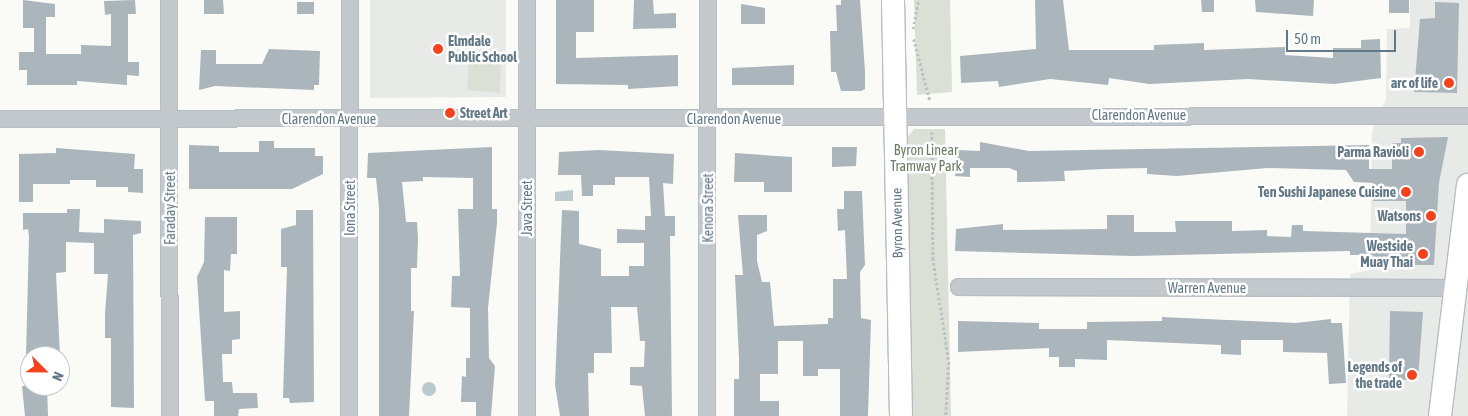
<!DOCTYPE html>
<style>
body{margin:0}
#map{position:relative;width:1468px;height:416px;overflow:hidden;background:#fafaf7;font-family:"Asap Condensed",sans-serif}
div>[style]{position:absolute}
[style*='--x']{left:calc(var(--x)*1px);top:calc(var(--y)*1px);width:calc(var(--w)*1px);rotate:calc(var(--a)*1deg)}
.built>*{inset:0;background:#e8eae8}
.green>*{inset:0;background:#dae0d6}
.water>*{inset:0;background:#bbcacd}
.round{border-radius:50%}
.building>*{inset:0;background:#abb6bc}
.path>*{height:2.5px;margin-top:-1.25px;transform-origin:0;background:repeating-linear-gradient(90deg,#bdc1c4 0 2.5px,transparent 0 5px)}
.roads{filter:drop-shadow(1px 0 #b7bec3) drop-shadow(-1px 0 #b7bec3) drop-shadow(0 1px #b7bec3) drop-shadow(0 -1px #b7bec3)}
.street>*{height:16px;margin:-8px;padding:0 8px;transform-origin:8px;border-radius:8px;background:#c2c8cc}
.secondary>*{height:22px;margin:-11px;padding:0 11px;transform-origin:11px;border-radius:11px;background:#fff}
.dots>*{width:14px;height:14px;translate:-50% -50%;box-sizing:border-box;border:2px solid #fff;border-radius:50%}
span{translate:-50% -50%;white-space:nowrap;text-align:center;line-height:1.15;-webkit-text-stroke:5px #fff;paint-order:stroke}
.poi-label{font-size:14px;color:#627886;font-weight:700}
.left{translate:0 -50%;text-align:left}
.right{translate:-100% -50%;text-align:right}
.street-label{font-size:14px;color:#627886}
.park-label{font-size:14px;color:#687c62}
.north{position:absolute;left:20px;top:346px;width:50px;height:50px;box-sizing:border-box;background:#fff;border:1px solid #c0c9cf;border-radius:50%;rotate:113deg;font-size:14px;font-weight:700;line-height:20px;text-align:center;color:#627886}
.north::after{content:'';display:block;margin:auto;width:18px;height:22px;background:#f4421d;clip-path:polygon(50% 0,100% 100%,50% 72%,0 100%)}
.scale{position:absolute;left:1286px;top:30px;width:110px;height:22px;box-sizing:border-box;border:2px solid #627886;border-top:0;padding-left:6px;font-size:15px;line-height:18px;white-space:nowrap;color:#627886;-webkit-text-stroke:4px #fff;paint-order:stroke}
</style>
<div id="map">
<div class="built">
<div style="clip-path:polygon(370px 0,506px 0,506px 97px,370px 98px)"></div>
<div style="clip-path:polygon(1410px 0,1468px 0,1468px 416px,1347px 416px,1350px 274px,1370px 270px,1372px 131px,1386px 99px,1387px 29px,1410px 28px)"></div>
</div>
<div class="green">
<div style="clip-path:polygon(914px 0,950px 0,952px 92px,917px 95px)"></div>
<div style="clip-path:polygon(483px 49px,501px 52px,500px 93px,467px 90px,469px 60px)"></div>
<div style="clip-path:polygon(914px 129px,945px 129px,951px 416px,912px 416px,906px 139px)"></div>
</div>
<div class="water">
<div style="clip-path:polygon(573px 190px,573px 201px,555px 201px,555px 192px)"></div>
<div class="round" style="left:422px;top:382px;width:14px;height:14px"></div>
</div>
<div class="building">
<div style="clip-path:polygon(23px 0,55px 4px,55px 17px,46px 17px,46px 54px,81px 54px,81px 45px,111px 46px,111px 14px,105px 15px,104px 1px,135px 0,136px 14px,128px 14px,128px 62px,139px 62px,139px 76px,127px 75px,127px 85px,77px 81px,77px 85px,27px 85px,27px 70px,19px 70px,19px 52px,34px 52px,34px 28px,23px 28px)"></div>
<div style="clip-path:polygon(204px 0,223px 0,224px 14px,204px 14px)"></div>
<div style="clip-path:polygon(556px 0,594px 0,594px 32px,576px 32px,576px 58px,678px 55px,678px 86px,628px 89px,628px 85px,556px 84px)"></div>
<div style="clip-path:polygon(634px 0,653px 0,654px 14px,676px 13px,676px 28px,633px 29px)"></div>
<div style="clip-path:polygon(841px 0,860px 0,865px 71px,865px 89px,861px 91px,841px 91px,836px 72px,831px 72px,830px 31px,837px 31px,836px 5px,841px 5px)"></div>
<div style="clip-path:polygon(1035px 0,1063px 0,1069px 50px,1154px 50px,1154px 45px,1204px 43px,1204px 50px,1285px 47px,1285px 55px,1333px 58px,1333px 48px,1361px 48px,1361px 40px,1380px 39px,1381px 78px,1334px 84px,1248px 79px,1149px 84px,1109px 78px,1108px 85px,1050px 79px,999px 87px,998px 81px,961px 83px,960px 56px,1036px 49px)"></div>
<div style="clip-path:polygon(1201px 0,1214px 0,1214px 12px,1202px 12px)"></div>
<div style="clip-path:polygon(1255px 0,1314px 0,1313px 16px,1256px 12px)"></div>
<div style="clip-path:polygon(1389px 0,1409px 0,1409px 13px,1389px 13px)"></div>
<div style="clip-path:polygon(297px 2px,314px 2px,314px 14px,297px 14px)"></div>
<div style="clip-path:polygon(1435px 2px,1459px 3px,1457px 93px,1414px 92px,1420px 19px,1435px 18px)"></div>
<div style="clip-path:polygon(741px 4px,765px 8px,765px 24px,741px 24px)"></div>
<div style="clip-path:polygon(269px 49px,320px 51px,319px 85px,314px 85px,314px 90px,215px 86px,199px 90px,201px 50px,216px 50px,216px 64px,262px 64px)"></div>
<div style="clip-path:polygon(794px 65px,794px 85px,732px 85px,732px 68px)"></div>
<div style="clip-path:polygon(1448px 137px,1439px 183px,1434px 265px,1373px 265px,1373px 255px,1350px 255px,1350px 251px,1133px 256px,955px 251px,956px 229px,1003px 224px,1003px 230px,1107px 229px,1107px 215px,1134px 215px,1134px 232px,1176px 232px,1175px 221px,1232px 221px,1232px 231px,1267px 230px,1267px 236px,1291px 237px,1292px 225px,1303px 225px,1303px 231px,1406px 234px,1406px 201px,1373px 201px,1373px 183px,1354px 182px,1346px 170px,1267px 168px,1177px 176px,1147px 174px,1147px 168px,1103px 169px,1064px 171px,1065px 181px,1028px 182px,1017px 182px,1017px 171px,1009px 168px,970px 168px,970px 177px,955px 176px,957px 150px,980px 151px,980px 142px,1029px 151px,1369px 145px,1369px 169px,1392px 169px,1392px 143px,1401px 143px,1401px 138px)"></div>
<div style="clip-path:polygon(259px 141px,274px 141px,274px 148px,315px 148px,315px 156px,323px 156px,323px 174px,292px 189px,189px 189px,189px 145px,219px 146px,219px 152px,259px 152px)"></div>
<div style="clip-path:polygon(492px 147px,492px 209px,497px 209px,497px 223px,488px 308px,489px 358px,495px 366px,491px 416px,476px 416px,476px 402px,461px 402px,462px 376px,466px 377px,466px 358px,470px 358px,470px 308px,451px 307px,452px 276px,460px 276px,458px 209px,473px 209px,473px 178px,423px 177px,423px 181px,402px 182px,406px 222px,417px 222px,418px 239px,417px 268px,411px 268px,411px 311px,414px 311px,409px 416px,379px 416px,379px 208px,376px 178px,367px 178px,368px 153px)"></div>
<div style="clip-path:polygon(832px 147px,857px 147px,856px 166px,832px 167px)"></div>
<div style="clip-path:polygon(56px 148px,135px 154px,134px 169px,143px 169px,143px 193px,128px 192px,128px 187px,96px 187px,96px 180px,70px 180px,70px 184px,33px 184px,33px 202px,19px 202px,19px 154px,56px 153px)"></div>
<div style="clip-path:polygon(599px 150px,674px 154px,673px 184px,663px 183px,665px 216px,675px 216px,675px 236px,670px 236px,672px 416px,645px 416px,642px 386px,630px 385px,630px 367px,644px 367px,645px 341px,640px 341px,637px 307px,611px 307px,612px 353px,594px 353px,594px 373px,588px 373px,589px 416px,560px 416px,555px 385px,562px 210px,579px 211px,579px 244px,601px 249px,601px 276px,629px 276px,629px 266px,644px 266px,644px 243px,617px 243px,617px 229px,645px 230px,645px 216px,651px 216px,649px 177px,615px 177px,615px 185px,593px 185px,593px 196px,582px 196px,581px 175px,558px 175px,559px 152px)"></div>
<div style="clip-path:polygon(735px 153px,792px 157px,792px 192px,764px 192px,764px 182px,734px 182px)"></div>
<div style="clip-path:polygon(844px 191px,862px 191px,865px 265px,860px 272px,861px 318px,871px 320px,868px 416px,840px 416px,840px 369px,818px 369px,818px 376px,803px 376px,803px 341px,778px 341px,778px 374px,760px 374px,760px 401px,779px 401px,779px 416px,734px 416px,734px 379px,739px 379px,739px 359px,735px 275px,743px 275px,738px 215px,767px 215px,767px 231px,757px 235px,757px 261px,762px 282px,770px 282px,774px 326px,828px 324px,828px 318px,833px 318px,833px 279px,847px 279px,845px 230px,838px 231px,837px 209px,844px 209px)"></div>
<div style="clip-path:polygon(67px 209px,80px 209px,79px 232px,104px 233px,104px 219px,141px 221px,141px 233px,133px 235px,134px 408px,111px 407px,111px 338px,105px 338px,105px 314px,108px 274px,94px 274px,94px 243px,66px 242px,66px 272px,56px 273px,60px 356px,26px 356px,29px 237px,28px 229px,23px 230px,23px 213px,67px 213px)"></div>
<div style="clip-path:polygon(296px 210px,313px 210px,314px 402px,290px 403px,289px 398px,283px 398px,287px 267px,281px 267px,281px 229px,296px 225px)"></div>
<div style="clip-path:polygon(205px 217px,237px 217px,237px 254px,231px 254px,230px 271px,224px 270px,224px 312px,240px 311px,240px 339px,232px 340px,232px 354px,222px 354px,223px 382px,232px 382px,233px 393px,257px 393px,258px 408px,239px 409px,238px 416px,214px 416px,214px 401px,205px 401px,197px 277px,204px 262px)"></div>
<div style="clip-path:polygon(1390px 311px,1423px 312px,1418px 379px,1389px 381px)"></div>
<div style="clip-path:polygon(1162px 317px,1296px 323px,1331px 319px,1331px 323px,1342px 323px,1346px 383px,1329px 384px,1327px 353px,1283px 352px,1283px 340px,1241px 340px,1241px 355px,1221px 354px,1221px 345px,1107px 340px,1107px 360px,1075px 359px,1075px 367px,1059px 367px,1059px 357px,1049px 357px,1049px 348px,958px 352px,958px 321px,1039px 323px,1039px 329px,1087px 329px,1087px 322px,1162px 321px)"></div>
<div style="clip-path:polygon(22px 386px,47px 386px,48px 416px,25px 416px)"></div>
</div>
<div class="path">
<div style="--x:913;--y:29;--w:29;--a:-80"></div>
<div style="--x:914;--y:39;--w:64;--a:75.5"></div>
<div style="--x:932;--y:132;--w:126;--a:89.5"></div>
<div style="--x:933;--y:258;--w:105;--a:81.3"></div>
<div style="--x:949;--y:362;--w:54;--a:93.2"></div>
</div>
<div class="roads">
<div class="street">
<div style="--x:169;--y:0;--w:416;--a:89.9"></div>
<div style="--x:0;--y:119;--w:1468;--a:-0.12"></div>
<div style="--x:959;--y:287;--w:496;--a:0.1"></div>
<div style="--x:349;--y:416;--w:416;--a:-89.9"></div>
<div style="--x:527;--y:416;--w:416;--a:-90"></div>
<div style="--x:707;--y:416;--w:416;--a:-89.9"></div>
</div>
<div class="secondary">
<div style="--x:893;--y:0;--w:416;--a:88.9"></div>
<div style="--x:1440;--y:416;--w:233;--a:-83.1"></div>
</div>
</div>
<div class="dots">
<div style="left:438px;top:49px;background:#f4421d"></div>
<div style="left:1449px;top:83px;background:#f4421d"></div>
<div style="left:450px;top:113px;background:#f4421d"></div>
<div style="left:1419px;top:152px;background:#f4421d"></div>
<div style="left:1406px;top:192px;background:#f4421d"></div>
<div style="left:1431px;top:216px;background:#f4421d"></div>
<div style="left:1423px;top:254px;background:#f4421d"></div>
<div style="left:1412px;top:375px;background:#f4421d"></div>
</div>
<div class="poi-label">
<span class="left" style="left:448px;top:49px">Elmdale<br>Public School</span>
<span class="right" style="left:1438px;top:83px">arc of life</span>
<span class="left" style="left:460px;top:113px">Street Art</span>
<span class="right" style="left:1409px;top:152px">Parma Ravioli</span>
<span class="right" style="left:1396px;top:192px">Ten Sushi Japanese Cuisine</span>
<span class="right" style="left:1421px;top:216px">Watsons</span>
<span class="right" style="left:1413px;top:254px">Westside<br>Muay Thai</span>
<span class="right" style="left:1402px;top:375px">Legends of<br>the trade</span>
</div>
<div class="street-label">
<span style="left:1139px;top:115px">Clarendon Avenue</span>
<span style="left:329px;top:119px">Clarendon Avenue</span>
<span style="left:734px;top:119px">Clarendon Avenue</span>
<span style="left:170px;top:208px;rotate:-90deg">Faraday Street</span>
<span style="left:350px;top:208px;rotate:-90deg">Iona Street</span>
<span style="left:527px;top:208px;rotate:-90deg">Java Street</span>
<span style="left:708px;top:208px;rotate:-90deg">Kenora Street</span>
<span style="left:897px;top:223px;rotate:-91deg">Byron Avenue</span>
<span style="left:1207px;top:288px">Warren Avenue</span>
</div>
<div class="park-label">
<span style="left:926px;top:158px">Byron Linear<br>Tramway Park</span>
</div>
<div class="north">N</div>
<div class="scale">50 m</div>
</div>
